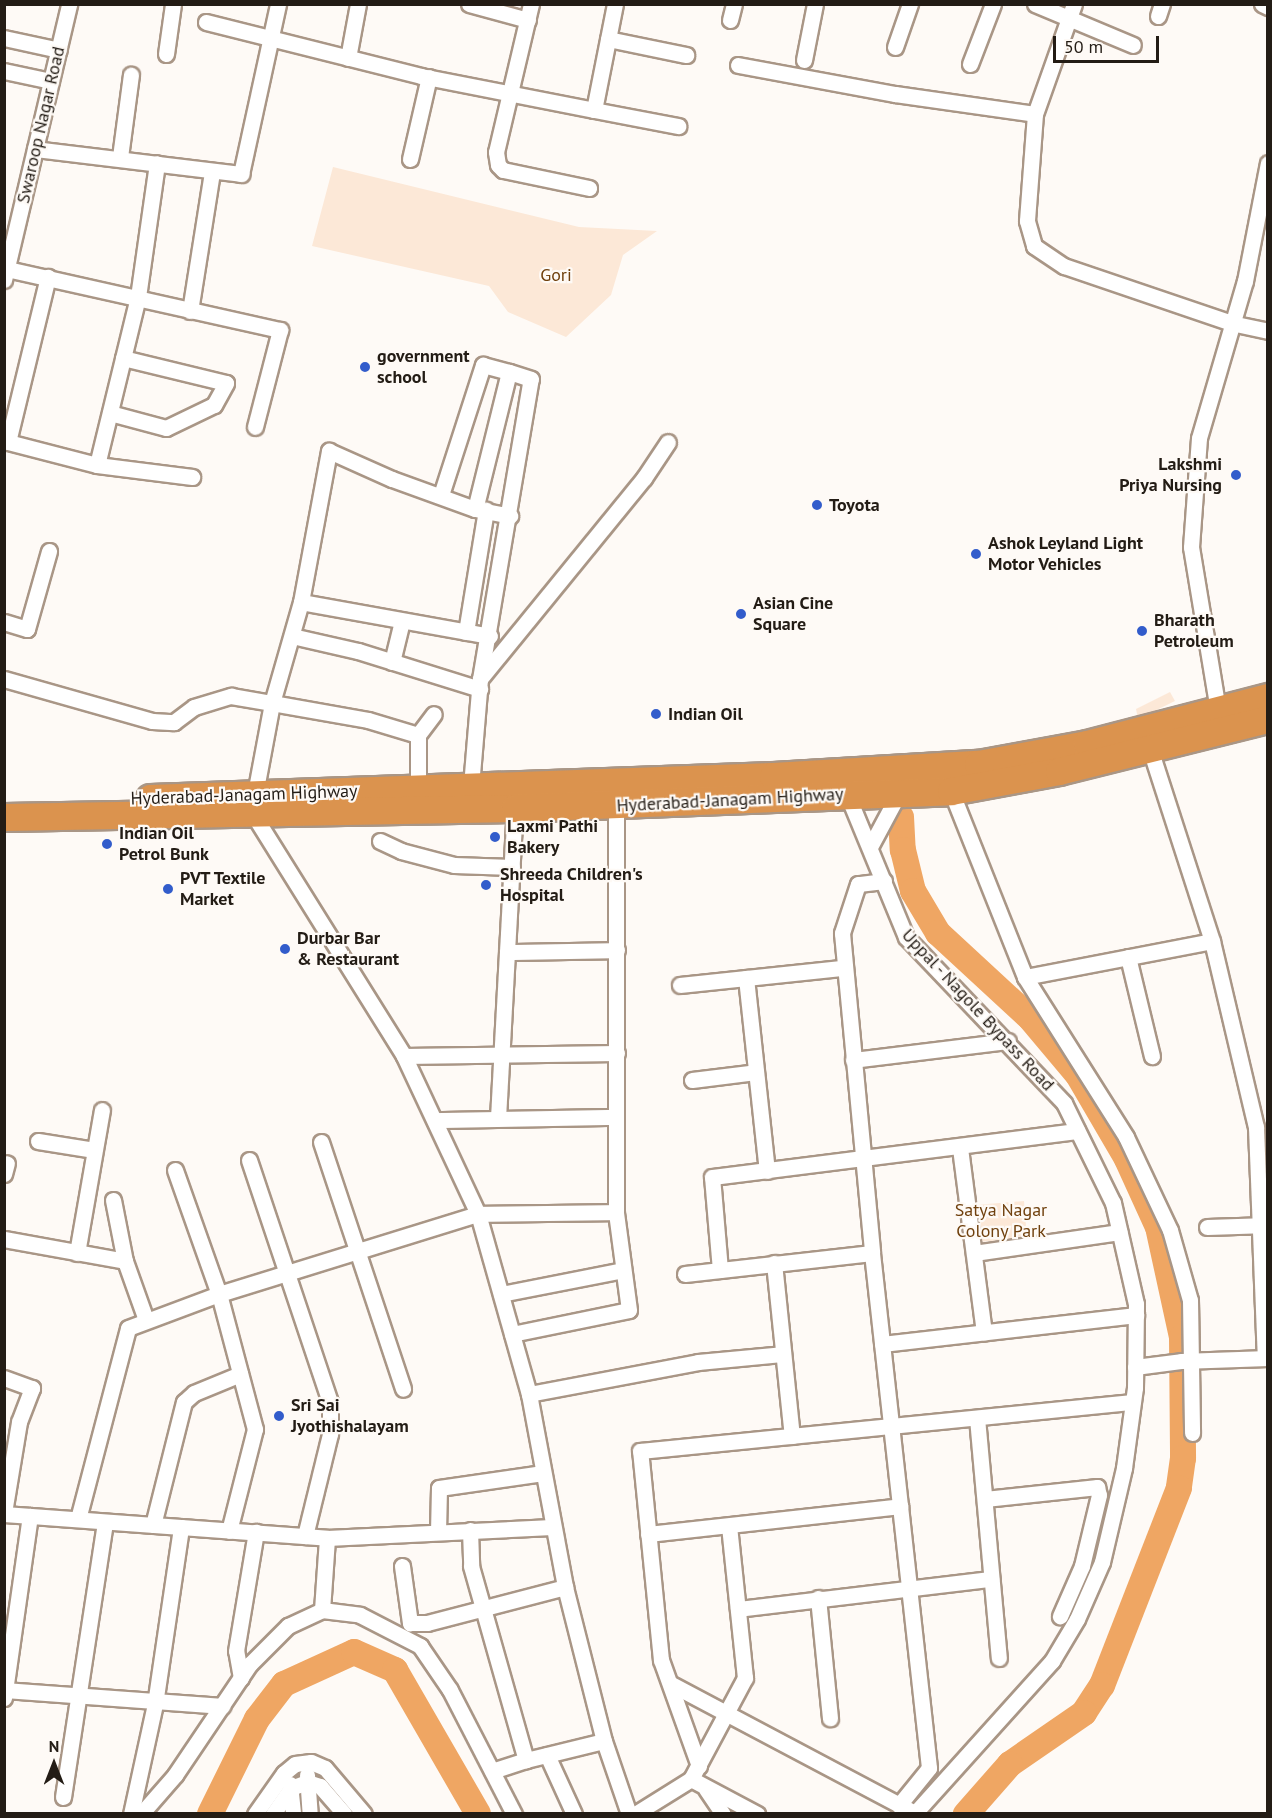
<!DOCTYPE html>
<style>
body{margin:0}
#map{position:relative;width:1272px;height:1818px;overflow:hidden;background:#fefaf6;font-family:"PT Sans",sans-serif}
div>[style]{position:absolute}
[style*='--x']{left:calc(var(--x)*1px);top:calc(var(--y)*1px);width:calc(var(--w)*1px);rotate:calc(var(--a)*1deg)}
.green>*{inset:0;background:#fce8d7}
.river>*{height:26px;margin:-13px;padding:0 13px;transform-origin:13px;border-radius:13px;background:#efa663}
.roads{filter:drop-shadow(2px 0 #a99686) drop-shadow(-2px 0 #a99686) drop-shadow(0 2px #a99686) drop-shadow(0 -2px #a99686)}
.street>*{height:15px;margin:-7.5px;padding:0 7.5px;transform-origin:7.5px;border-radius:7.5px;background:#fff}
.highway>*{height:27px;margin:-13.5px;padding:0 13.5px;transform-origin:13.5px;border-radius:13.5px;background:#db934e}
.dots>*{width:16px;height:16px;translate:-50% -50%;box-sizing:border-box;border:3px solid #fefaf6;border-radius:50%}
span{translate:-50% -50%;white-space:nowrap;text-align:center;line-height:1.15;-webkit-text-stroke:4.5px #fefaf6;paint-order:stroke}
.street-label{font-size:18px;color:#231c15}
.park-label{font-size:18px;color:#70410e}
.poi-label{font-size:18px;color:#231c15;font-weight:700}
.left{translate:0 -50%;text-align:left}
.right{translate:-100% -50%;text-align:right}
.frame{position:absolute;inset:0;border:6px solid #231c15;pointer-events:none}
.north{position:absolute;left:24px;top:1734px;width:60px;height:60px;-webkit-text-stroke:4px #fefaf6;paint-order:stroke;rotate:0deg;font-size:16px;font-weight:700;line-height:24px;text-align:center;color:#231c15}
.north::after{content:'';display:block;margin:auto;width:21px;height:27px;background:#231c15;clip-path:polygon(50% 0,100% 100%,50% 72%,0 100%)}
.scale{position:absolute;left:1053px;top:36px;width:106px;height:27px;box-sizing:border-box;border:3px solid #231c15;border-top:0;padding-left:8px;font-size:18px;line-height:21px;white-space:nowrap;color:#231c15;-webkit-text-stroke:4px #fefaf6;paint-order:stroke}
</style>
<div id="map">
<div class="green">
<div style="clip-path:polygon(333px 167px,579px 227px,657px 231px,623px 255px,611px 295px,566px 337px,508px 312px,489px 286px,312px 246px)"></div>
<div style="clip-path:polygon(1170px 692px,1175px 701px,1138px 719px,1136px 709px)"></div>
<div style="clip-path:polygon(1024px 1201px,1027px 1238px,979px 1242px,975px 1205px)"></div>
</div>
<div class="river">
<div style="--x:901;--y:817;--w:33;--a:87"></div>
<div style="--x:903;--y:850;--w:42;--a:76.3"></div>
<div style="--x:913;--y:891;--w:49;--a:59.2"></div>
<div style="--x:938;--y:933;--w:125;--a:42.7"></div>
<div style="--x:1030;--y:1018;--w:75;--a:49.9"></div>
<div style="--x:1078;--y:1075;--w:97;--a:59.7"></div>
<div style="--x:1127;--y:1159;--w:75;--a:65.5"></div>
<div style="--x:1158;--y:1227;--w:113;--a:77.7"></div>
<div style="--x:1182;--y:1337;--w:121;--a:89.5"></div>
<div style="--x:1183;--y:1458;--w:30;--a:98"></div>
<div style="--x:1179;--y:1488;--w:212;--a:111.3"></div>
<div style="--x:1102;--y:1685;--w:33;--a:123"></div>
<div style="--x:1084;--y:1713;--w:90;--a:145.4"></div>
<div style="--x:1010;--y:1764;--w:67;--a:131.3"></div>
<div style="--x:210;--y:1814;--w:106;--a:-63.7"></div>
<div style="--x:257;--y:1719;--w:44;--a:-52.4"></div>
<div style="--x:284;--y:1684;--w:77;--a:-24.6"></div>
<div style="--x:354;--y:1652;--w:45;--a:23.7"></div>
<div style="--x:395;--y:1670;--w:166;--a:60"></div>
</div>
<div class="roads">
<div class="street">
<div style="--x:469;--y:4;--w:61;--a:15.2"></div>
<div style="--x:531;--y:4;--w:152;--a:103.3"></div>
<div style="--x:496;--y:152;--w:13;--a:81"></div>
<div style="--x:498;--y:165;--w:7;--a:45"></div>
<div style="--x:503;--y:170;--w:88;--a:11.8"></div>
<div style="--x:1035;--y:4;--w:106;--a:22.7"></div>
<div style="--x:1074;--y:4;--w:117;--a:109.5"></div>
<div style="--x:1035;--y:114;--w:107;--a:94.3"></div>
<div style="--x:1027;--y:221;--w:26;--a:74"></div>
<div style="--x:1034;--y:246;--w:36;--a:34"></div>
<div style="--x:1064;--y:266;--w:176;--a:18.8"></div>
<div style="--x:1231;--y:323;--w:38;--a:12"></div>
<div style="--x:1262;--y:4;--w:7;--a:27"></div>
<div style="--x:1158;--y:16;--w:13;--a:-72"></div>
<div style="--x:730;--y:20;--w:16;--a:-76"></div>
<div style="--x:206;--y:22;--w:222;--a:14.1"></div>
<div style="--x:421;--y:76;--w:176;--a:11.1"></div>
<div style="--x:594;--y:110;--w:108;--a:-78.8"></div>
<div style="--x:4;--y:38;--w:56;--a:12.3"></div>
<div style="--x:608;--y:39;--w:80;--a:11.6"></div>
<div style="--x:895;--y:47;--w:46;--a:-70.8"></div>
<div style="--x:166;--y:54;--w:50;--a:-82"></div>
<div style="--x:348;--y:58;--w:55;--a:-79.5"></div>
<div style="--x:804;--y:60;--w:57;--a:-78.9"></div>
<div style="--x:970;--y:64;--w:64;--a:-69"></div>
<div style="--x:738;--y:65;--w:160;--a:10.5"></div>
<div style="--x:895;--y:94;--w:141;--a:8.1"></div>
<div style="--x:4;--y:71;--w:48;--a:12"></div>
<div style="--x:594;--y:110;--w:86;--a:10.8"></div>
<div style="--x:35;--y:149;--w:208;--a:6.9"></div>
<div style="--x:241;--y:174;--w:174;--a:-77.7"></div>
<div style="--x:120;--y:157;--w:83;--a:-82.4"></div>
<div style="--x:410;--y:159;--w:84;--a:-77"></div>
<div style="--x:7;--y:269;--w:280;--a:12.6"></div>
<div style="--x:280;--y:330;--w:100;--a:104.5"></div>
<div style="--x:4;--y:280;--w:284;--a:-76.7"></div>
<div style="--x:190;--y:311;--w:141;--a:-81"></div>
<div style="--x:110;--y:413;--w:58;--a:15"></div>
<div style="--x:166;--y:428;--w:53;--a:-25.6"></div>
<div style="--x:214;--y:405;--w:25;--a:-61"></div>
<div style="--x:226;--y:383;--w:106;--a:-166.4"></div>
<div style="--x:4;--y:441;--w:96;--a:14.5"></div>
<div style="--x:97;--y:465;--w:173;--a:-76.3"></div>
<div style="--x:138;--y:297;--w:135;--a:-81.9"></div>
<div style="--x:8;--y:442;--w:170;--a:-76.4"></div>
<div style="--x:97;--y:465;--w:96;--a:7.2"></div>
<div style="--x:441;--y:495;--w:137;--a:-72.1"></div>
<div style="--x:483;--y:365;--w:27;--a:15"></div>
<div style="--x:509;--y:372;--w:141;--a:103.9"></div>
<div style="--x:301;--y:602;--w:192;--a:10.2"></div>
<div style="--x:4;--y:622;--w:24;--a:17"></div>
<div style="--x:27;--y:629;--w:81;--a:-74.2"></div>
<div style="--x:466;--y:632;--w:124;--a:-80.7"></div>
<div style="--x:292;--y:636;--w:68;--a:12.8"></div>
<div style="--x:358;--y:651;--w:128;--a:17.3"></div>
<div style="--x:392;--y:662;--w:42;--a:-76.3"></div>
<div style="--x:4;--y:679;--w:154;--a:15.8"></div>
<div style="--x:152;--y:721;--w:22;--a:3"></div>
<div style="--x:174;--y:722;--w:25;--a:-37"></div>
<div style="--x:194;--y:707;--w:39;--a:-17"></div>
<div style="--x:231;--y:696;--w:42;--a:9.7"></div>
<div style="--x:272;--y:703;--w:105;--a:-74"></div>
<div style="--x:301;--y:602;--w:154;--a:-79.5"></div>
<div style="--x:329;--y:451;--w:69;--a:24"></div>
<div style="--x:392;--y:479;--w:88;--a:19.9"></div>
<div style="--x:475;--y:509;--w:36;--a:11"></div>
<div style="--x:480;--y:679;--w:259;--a:-50.8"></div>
<div style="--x:644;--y:478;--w:43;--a:-56.3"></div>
<div style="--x:1218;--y:710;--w:165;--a:-99.4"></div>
<div style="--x:1191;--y:547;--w:109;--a:-85.8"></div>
<div style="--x:1199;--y:438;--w:164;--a:-73.7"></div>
<div style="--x:1245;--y:281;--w:120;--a:-79"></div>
<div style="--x:418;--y:735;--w:53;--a:90"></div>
<div style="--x:1150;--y:749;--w:202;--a:72.1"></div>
<div style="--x:1212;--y:941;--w:191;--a:76.7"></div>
<div style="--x:1256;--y:1127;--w:231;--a:87.8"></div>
<div style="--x:471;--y:786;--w:107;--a:-85.2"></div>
<div style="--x:480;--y:679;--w:304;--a:-80.4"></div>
<div style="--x:531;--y:379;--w:23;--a:-162"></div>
<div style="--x:951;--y:791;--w:200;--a:68.3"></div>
<div style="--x:1025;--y:977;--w:189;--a:57.7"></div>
<div style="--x:1126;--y:1137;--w:103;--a:64.7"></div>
<div style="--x:1170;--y:1230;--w:73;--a:74.1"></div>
<div style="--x:1190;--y:1300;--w:133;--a:89.1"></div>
<div style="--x:255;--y:794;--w:93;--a:-79.4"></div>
<div style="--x:272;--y:703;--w:97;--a:10"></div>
<div style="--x:368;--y:720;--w:52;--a:16.7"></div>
<div style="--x:418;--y:735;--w:26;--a:-53"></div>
<div style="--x:253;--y:814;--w:285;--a:58"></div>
<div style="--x:404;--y:1056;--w:174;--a:64.9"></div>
<div style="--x:478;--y:1214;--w:187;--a:74.2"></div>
<div style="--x:529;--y:1394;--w:196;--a:79.4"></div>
<div style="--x:565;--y:1587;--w:159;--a:75.8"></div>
<div style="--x:604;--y:1741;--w:77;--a:71.1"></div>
<div style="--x:380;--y:841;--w:23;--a:25"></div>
<div style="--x:401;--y:851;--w:55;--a:14.8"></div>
<div style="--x:454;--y:865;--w:58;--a:2"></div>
<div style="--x:870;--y:847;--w:64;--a:-61.8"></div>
<div style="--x:884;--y:881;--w:26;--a:173"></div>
<div style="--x:858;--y:884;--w:52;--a:108.1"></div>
<div style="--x:842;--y:933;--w:321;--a:84.6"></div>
<div style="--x:872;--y:1253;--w:518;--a:83.68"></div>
<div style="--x:929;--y:1768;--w:48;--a:129"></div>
<div style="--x:507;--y:952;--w:110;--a:-1"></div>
<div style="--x:1128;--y:957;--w:102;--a:76.4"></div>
<div style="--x:1025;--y:977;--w:190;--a:-10.9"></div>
<div style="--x:746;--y:978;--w:194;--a:83.8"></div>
<div style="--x:680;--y:985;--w:164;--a:-6"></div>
<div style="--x:404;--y:1056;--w:213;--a:-0.8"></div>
<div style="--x:853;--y:1060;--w:156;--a:-7"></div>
<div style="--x:692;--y:1080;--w:64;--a:-7.1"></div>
<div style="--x:498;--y:1118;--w:310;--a:-86.9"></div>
<div style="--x:436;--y:1120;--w:177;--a:-1"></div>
<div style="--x:38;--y:1141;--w:57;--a:9.1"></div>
<div style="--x:321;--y:1142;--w:260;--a:71.6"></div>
<div style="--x:960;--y:1148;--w:186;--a:82.6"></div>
<div style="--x:249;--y:1160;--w:255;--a:71.5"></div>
<div style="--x:330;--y:1402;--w:32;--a:90"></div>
<div style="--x:330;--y:1434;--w:105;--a:103.8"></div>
<div style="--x:175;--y:1170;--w:132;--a:70.5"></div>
<div style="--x:219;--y:1294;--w:140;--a:75.1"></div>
<div style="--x:255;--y:1429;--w:105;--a:104.3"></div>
<div style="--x:4;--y:1174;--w:11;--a:-75"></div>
<div style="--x:113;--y:1200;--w:62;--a:78.9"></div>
<div style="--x:1207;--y:1227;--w:61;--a:-1.9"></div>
<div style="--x:4;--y:1239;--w:123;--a:10.3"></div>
<div style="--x:125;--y:1261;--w:63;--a:70.4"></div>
<div style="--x:77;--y:1253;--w:145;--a:-80.1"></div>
<div style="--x:974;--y:1253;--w:147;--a:-8.2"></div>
<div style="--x:774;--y:1263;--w:174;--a:84.1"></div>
<div style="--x:720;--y:1270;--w:93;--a:-94.9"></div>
<div style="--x:712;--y:1177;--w:368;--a:-7.2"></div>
<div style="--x:685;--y:1274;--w:188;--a:-6.4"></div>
<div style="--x:501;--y:1294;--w:124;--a:-11.1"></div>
<div style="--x:512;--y:1334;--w:119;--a:-11.6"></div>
<div style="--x:629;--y:1310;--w:99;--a:-97.6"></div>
<div style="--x:616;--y:1212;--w:406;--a:-90"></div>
<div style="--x:882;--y:1344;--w:256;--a:-6.5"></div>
<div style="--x:1135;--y:1367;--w:46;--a:-7.4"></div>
<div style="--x:1181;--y:1361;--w:87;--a:-2"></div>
<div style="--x:4;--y:1378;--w:30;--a:20"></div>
<div style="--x:32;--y:1388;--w:36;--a:111"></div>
<div style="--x:19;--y:1422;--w:92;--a:99.4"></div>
<div style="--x:529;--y:1394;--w:172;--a:-10.7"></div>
<div style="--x:698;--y:1362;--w:84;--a:-5.4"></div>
<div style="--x:977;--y:1418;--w:241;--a:84.8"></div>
<div style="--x:985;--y:1499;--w:113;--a:-6.1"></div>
<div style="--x:1097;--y:1487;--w:8;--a:76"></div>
<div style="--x:1099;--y:1495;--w:73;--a:103.5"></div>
<div style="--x:1082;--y:1566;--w:55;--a:113.7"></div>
<div style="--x:4;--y:1514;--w:324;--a:4.2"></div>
<div style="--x:327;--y:1538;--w:225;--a:-2.8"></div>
<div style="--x:78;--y:1519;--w:197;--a:-75.3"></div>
<div style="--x:128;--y:1328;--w:97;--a:-20.5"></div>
<div style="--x:219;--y:1294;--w:271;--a:-17.2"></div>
<div style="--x:478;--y:1214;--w:138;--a:-0.8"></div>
<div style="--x:153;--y:1525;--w:127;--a:-75.9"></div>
<div style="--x:184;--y:1402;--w:13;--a:-42"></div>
<div style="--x:194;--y:1393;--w:50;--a:-22.4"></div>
<div style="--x:470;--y:1530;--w:36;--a:88"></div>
<div style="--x:471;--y:1566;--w:202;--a:74.2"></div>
<div style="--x:526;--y:1760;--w:80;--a:-13.7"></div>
<div style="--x:438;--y:1532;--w:44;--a:-88.7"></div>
<div style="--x:439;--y:1488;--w:105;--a:-8.2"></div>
<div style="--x:648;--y:1534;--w:254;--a:-6.3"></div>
<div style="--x:402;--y:1566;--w:58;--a:82"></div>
<div style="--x:410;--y:1623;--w:17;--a:0"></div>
<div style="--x:427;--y:1623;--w:143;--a:-14.6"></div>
<div style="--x:818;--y:1598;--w:121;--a:84.3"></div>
<div style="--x:738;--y:1609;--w:255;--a:-6.8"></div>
<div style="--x:322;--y:1610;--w:72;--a:-86"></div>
<div style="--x:241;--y:1678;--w:27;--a:-100"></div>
<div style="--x:236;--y:1651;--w:121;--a:-80.5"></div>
<div style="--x:671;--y:1684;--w:276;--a:27.9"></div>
<div style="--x:915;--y:1813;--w:205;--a:-48"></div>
<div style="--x:1052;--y:1661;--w:49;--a:-59.2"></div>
<div style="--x:1077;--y:1619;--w:62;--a:-66.3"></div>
<div style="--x:1102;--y:1562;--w:97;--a:-76.8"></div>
<div style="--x:1124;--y:1468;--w:81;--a:-82.2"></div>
<div style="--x:1135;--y:1388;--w:84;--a:-89.3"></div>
<div style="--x:1136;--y:1304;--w:104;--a:-102.8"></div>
<div style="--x:1113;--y:1203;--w:111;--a:-116.1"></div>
<div style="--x:1064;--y:1103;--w:229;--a:-133.6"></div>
<div style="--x:906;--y:937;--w:155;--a:-112.4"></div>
<div style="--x:4;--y:1690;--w:219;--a:4.2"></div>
<div style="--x:4;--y:1698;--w:184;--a:-81.9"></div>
<div style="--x:547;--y:1755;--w:65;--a:65.4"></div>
<div style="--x:699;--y:1766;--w:113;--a:-109.7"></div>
<div style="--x:661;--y:1660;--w:210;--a:-95.7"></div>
<div style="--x:640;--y:1451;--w:495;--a:-5.7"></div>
<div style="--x:492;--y:1771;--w:36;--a:-18"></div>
<div style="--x:307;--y:1775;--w:39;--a:86"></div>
<div style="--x:691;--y:1779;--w:75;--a:27.9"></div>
<div style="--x:290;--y:1784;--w:30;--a:84"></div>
<div style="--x:706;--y:1789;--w:30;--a:56"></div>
<div style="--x:63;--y:1797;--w:278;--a:-81.3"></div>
<div style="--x:131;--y:1814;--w:113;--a:-77.7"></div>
<div style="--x:155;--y:1704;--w:179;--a:-81.6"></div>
<div style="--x:141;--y:1814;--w:52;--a:-48.9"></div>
<div style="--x:175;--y:1775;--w:134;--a:-56"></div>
<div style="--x:250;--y:1664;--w:54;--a:-45"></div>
<div style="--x:288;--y:1626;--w:38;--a:-25"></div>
<div style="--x:322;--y:1610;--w:38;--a:7"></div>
<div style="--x:360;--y:1615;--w:68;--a:27.3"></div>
<div style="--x:420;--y:1646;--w:53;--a:55.7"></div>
<div style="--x:450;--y:1690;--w:140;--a:62.7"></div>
<div style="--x:255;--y:1814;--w:50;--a:-54.7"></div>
<div style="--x:284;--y:1773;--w:14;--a:-39"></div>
<div style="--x:295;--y:1764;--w:16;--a:-7"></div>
<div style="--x:311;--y:1762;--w:15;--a:23"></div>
<div style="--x:325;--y:1768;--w:60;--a:49.7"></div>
<div style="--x:273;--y:1814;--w:32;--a:-55"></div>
<div style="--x:291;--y:1788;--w:17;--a:-21"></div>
<div style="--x:307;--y:1782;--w:14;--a:17"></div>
<div style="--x:320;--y:1786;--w:37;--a:49"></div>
<div style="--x:635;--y:1814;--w:66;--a:-32"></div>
<div style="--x:691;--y:1779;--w:115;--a:-61.9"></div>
<div style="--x:745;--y:1678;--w:153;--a:-96"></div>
</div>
<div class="highway">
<div style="--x:150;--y:798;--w:623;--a:-2.02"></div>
<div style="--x:773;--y:776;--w:205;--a:-3.4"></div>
<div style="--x:978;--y:764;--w:111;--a:-10.4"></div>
<div style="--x:1087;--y:744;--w:187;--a:-14.6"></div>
<div style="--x:4;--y:817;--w:511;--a:-1.01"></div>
<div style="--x:515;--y:808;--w:436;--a:-2.2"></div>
<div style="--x:951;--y:791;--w:110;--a:-10.5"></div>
<div style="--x:1059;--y:771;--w:215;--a:-14"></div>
</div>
</div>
<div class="dots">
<div style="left:365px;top:367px;background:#325ccb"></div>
<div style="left:1236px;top:475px;background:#325ccb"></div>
<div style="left:817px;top:505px;background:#325ccb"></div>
<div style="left:976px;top:554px;background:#325ccb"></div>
<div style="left:741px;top:614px;background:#325ccb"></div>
<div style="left:1142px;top:631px;background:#325ccb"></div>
<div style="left:656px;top:714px;background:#325ccb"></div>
<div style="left:495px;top:837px;background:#325ccb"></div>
<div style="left:107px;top:844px;background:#325ccb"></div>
<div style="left:486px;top:885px;background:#325ccb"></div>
<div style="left:168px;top:889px;background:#325ccb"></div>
<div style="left:285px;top:949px;background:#325ccb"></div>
<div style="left:279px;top:1416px;background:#325ccb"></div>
</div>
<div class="street-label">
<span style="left:41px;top:125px;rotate:-77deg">Swaroop Nagar Road</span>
<span style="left:244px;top:795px;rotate:-2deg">Hyderabad-Janagam Highway</span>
<span style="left:730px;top:800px;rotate:-3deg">Hyderabad-Janagam Highway</span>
<span style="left:978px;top:1010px;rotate:47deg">Uppal - Nagole Bypass Road</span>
</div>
<div class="park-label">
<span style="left:556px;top:275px">Gori</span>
<span style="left:1001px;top:1221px">Satya Nagar<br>Colony Park</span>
</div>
<div class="poi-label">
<span class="left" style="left:377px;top:367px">government<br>school</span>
<span class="right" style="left:1222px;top:475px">Lakshmi<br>Priya Nursing</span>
<span class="left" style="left:829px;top:505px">Toyota</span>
<span class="left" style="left:988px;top:554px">Ashok Leyland Light<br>Motor Vehicles</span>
<span class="left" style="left:753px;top:614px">Asian Cine<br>Square</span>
<span class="left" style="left:1154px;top:631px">Bharath<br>Petroleum</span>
<span class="left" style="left:668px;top:714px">Indian Oil</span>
<span class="left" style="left:507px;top:837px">Laxmi Pathi<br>Bakery</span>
<span class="left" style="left:119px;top:844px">Indian Oil<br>Petrol Bunk</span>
<span class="left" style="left:500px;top:885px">Shreeda Children's<br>Hospital</span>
<span class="left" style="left:180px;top:889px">PVT Textile<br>Market</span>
<span class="left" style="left:297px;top:949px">Durbar Bar<br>&amp; Restaurant</span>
<span class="left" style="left:291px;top:1416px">Sri Sai<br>Jyothishalayam</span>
</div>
<div class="frame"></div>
<div class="north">N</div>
<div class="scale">50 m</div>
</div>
